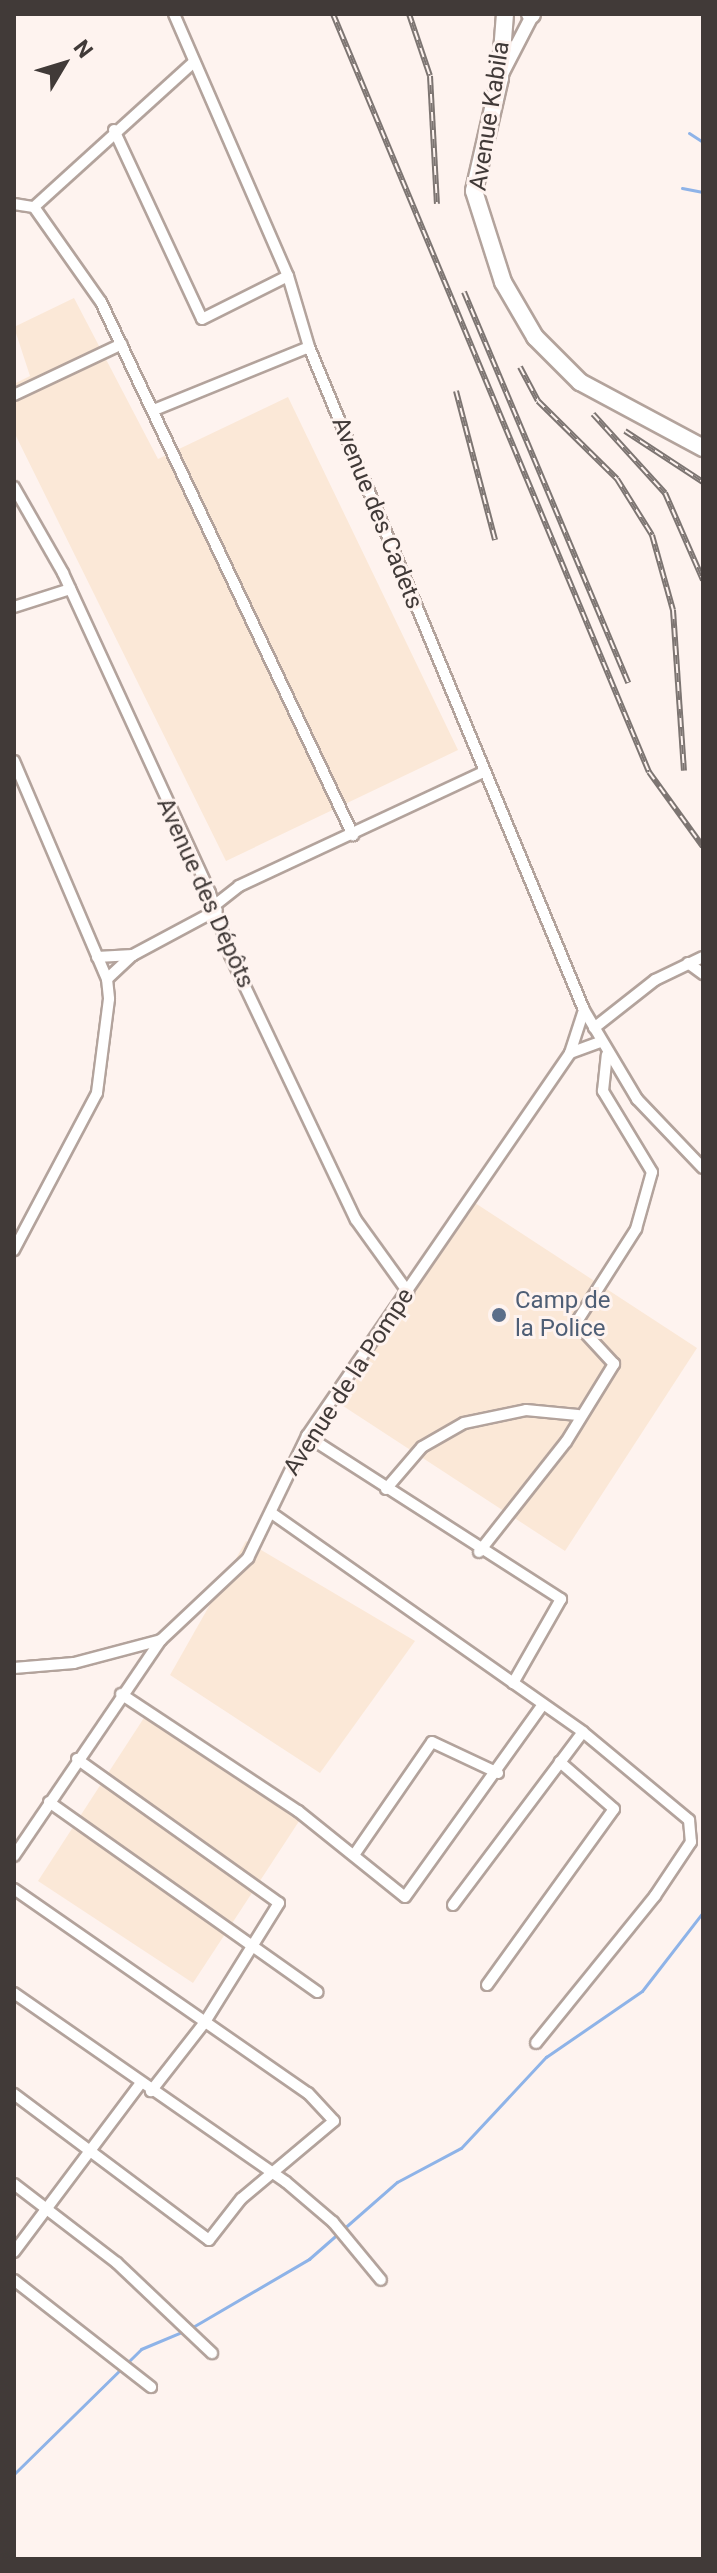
<!DOCTYPE html>
<meta charset="utf-8">
<style>
body{margin:0}
#map{position:relative;width:717px;height:2573px;overflow:hidden;background:#fef3ef;font-family:Roboto,sans-serif}
div>[style]{position:absolute}
[style*='--x']{left:calc(var(--x)*1px);top:calc(var(--y)*1px);width:calc(var(--w)*1px);rotate:calc(var(--a)*1deg)}
.industrial>*{inset:0;background:#fbe8d7}
.stream>*{height:3px;margin:-1.5px;padding:0 1.5px;transform-origin:1.5px;border-radius:1.5px;background:#8eb3e8}
.roads{filter:drop-shadow(2px 0 #b3a39c) drop-shadow(-2px 0 #b3a39c) drop-shadow(0 2px #b3a39c) drop-shadow(0 -2px #b3a39c)}
.minor>*{height:10px;margin:-5px;padding:0 5px;transform-origin:5px;border-radius:5px;background:#fff}
.tertiary>*{height:12px;margin:-6px;padding:0 6px;transform-origin:6px;border-radius:6px;background:#fff}
.trunk>*{height:16px;margin:-8px;padding:0 8px;transform-origin:8px;border-radius:8px;background:#fff}
.rail>*{height:6px;margin-top:-3px;transform-origin:0;background:repeating-linear-gradient(90deg,#fef3ef 0 9px,#7d7572 0 18px);box-sizing:border-box;border-block:2px solid #7d7572}
.dots>*{width:22px;height:22px;translate:-50% -50%;box-sizing:border-box;border:4px solid #fef3ef;border-radius:50%}
span{translate:-50% -50%;white-space:nowrap;text-align:center;line-height:1.15;-webkit-text-stroke:6px #fef3ef;paint-order:stroke}
.street-label{font-size:24px;color:#413a38}
.service-label{font-size:24px;color:#4e5e75}
.left{translate:0 -50%;text-align:left}
.frame{position:absolute;inset:0;border:16px solid #413a38;pointer-events:none}
.north{position:absolute;left:24px;top:24px;width:80px;height:80px;-webkit-text-stroke:6px #fef3ef;paint-order:stroke;rotate:52deg;font-size:22px;font-weight:700;line-height:32px;text-align:center;color:#413a38}
.north::after{content:'';display:block;margin:auto;width:28px;height:36px;background:#413a38;clip-path:polygon(50% 0,100% 100%,50% 72%,0 100%)}
</style>
<div id="map">
<div class="industrial">
<div style="clip-path:polygon(74px 298px,158px 459px,288px 397px,458px 750px,226px 861px,14px 432px,14px 384px,30px 376px,14px 327px)"></div>
<div style="clip-path:polygon(472px 1201px,697px 1348px,565px 1551px,340px 1404px)"></div>
<div style="clip-path:polygon(246px 1541px,415px 1641px,320px 1773px,170px 1675px)"></div>
<div style="clip-path:polygon(151px 1707px,307px 1809px,193px 1983px,38px 1881px)"></div>
</div>
<div class="stream">
<div style="--x:689;--y:133;--w:17;--a:33"></div>
<div style="--x:682;--y:188;--w:21;--a:11"></div>
<div style="--x:191;--y:2328;--w:137;--a:-30.3"></div>
<div style="--x:309;--y:2259;--w:117;--a:-41.2"></div>
<div style="--x:397;--y:2182;--w:72;--a:-28"></div>
<div style="--x:461;--y:2148;--w:125;--a:-47"></div>
<div style="--x:546;--y:2057;--w:116;--a:-34.5"></div>
<div style="--x:642;--y:1991;--w:100;--a:-52.3"></div>
<div style="--x:14;--y:2474;--w:178;--a:-44.5"></div>
<div style="--x:141;--y:2349;--w:47;--a:-22.7"></div>
</div>
<div class="roads">
<div class="minor">
<div style="--x:174;--y:14;--w:286;--a:66.5"></div>
<div style="--x:288;--y:276;--w:74;--a:73.5"></div>
<div style="--x:309;--y:347;--w:718;--a:67.47"></div>
<div style="--x:584;--y:1010;--w:104;--a:59.2"></div>
<div style="--x:637;--y:1099;--w:95;--a:46.3"></div>
<div style="--x:114;--y:130;--w:208;--a:65"></div>
<div style="--x:202;--y:319;--w:96;--a:-26.6"></div>
<div style="--x:14;--y:204;--w:20;--a:9"></div>
<div style="--x:34;--y:207;--w:116;--a:54.8"></div>
<div style="--x:101;--y:302;--w:590;--a:64.7"></div>
<div style="--x:34;--y:207;--w:216;--a:-42.2"></div>
<div style="--x:14;--y:395;--w:119;--a:-25.3"></div>
<div style="--x:154;--y:410;--w:167;--a:-22.1"></div>
<div style="--x:14;--y:487;--w:99;--a:60.3"></div>
<div style="--x:63;--y:573;--w:352;--a:65.3"></div>
<div style="--x:210;--y:893;--w:65;--a:72.1"></div>
<div style="--x:230;--y:955;--w:293;--a:64.6"></div>
<div style="--x:356;--y:1220;--w:89;--a:54.2"></div>
<div style="--x:14;--y:607;--w:59;--a:-17.8"></div>
<div style="--x:14;--y:761;--w:237;--a:66.9"></div>
<div style="--x:107;--y:979;--w:20;--a:84"></div>
<div style="--x:109;--y:999;--w:95;--a:97.3"></div>
<div style="--x:97;--y:1093;--w:178;--a:117.9"></div>
<div style="--x:215;--y:905;--w:31;--a:-38"></div>
<div style="--x:239;--y:886;--w:270;--a:-25"></div>
<div style="--x:97;--y:957;--w:36;--a:-3"></div>
<div style="--x:133;--y:955;--w:95;--a:-28.2"></div>
<div style="--x:688;--y:963;--w:19;--a:36"></div>
<div style="--x:107;--y:979;--w:35;--a:-43"></div>
<div style="--x:594;--y:1028;--w:78;--a:-38.2"></div>
<div style="--x:655;--y:980;--w:53;--a:-25.6"></div>
<div style="--x:570;--y:1053;--w:32;--a:-20"></div>
<div style="--x:307;--y:1436;--w:302;--a:32.7"></div>
<div style="--x:561;--y:1599;--w:97;--a:119.7"></div>
<div style="--x:386;--y:1489;--w:55;--a:-49.4"></div>
<div style="--x:422;--y:1447;--w:48;--a:-29.7"></div>
<div style="--x:464;--y:1423;--w:63;--a:-11.8"></div>
<div style="--x:526;--y:1410;--w:52;--a:5.5"></div>
<div style="--x:273;--y:1514;--w:379;--a:35.1"></div>
<div style="--x:583;--y:1732;--w:138;--a:39.7"></div>
<div style="--x:689;--y:1820;--w:22;--a:85"></div>
<div style="--x:691;--y:1842;--w:65;--a:123.7"></div>
<div style="--x:655;--y:1896;--w:189;--a:129"></div>
<div style="--x:479;--y:1552;--w:140;--a:-51.7"></div>
<div style="--x:566;--y:1442;--w:92;--a:-58.4"></div>
<div style="--x:614;--y:1364;--w:56;--a:-132.8"></div>
<div style="--x:576;--y:1323;--w:112;--a:-57.4"></div>
<div style="--x:636;--y:1229;--w:59;--a:-74.3"></div>
<div style="--x:652;--y:1172;--w:95;--a:-121.2"></div>
<div style="--x:603;--y:1091;--w:36;--a:-84"></div>
<div style="--x:14;--y:1668;--w:60;--a:-4.8"></div>
<div style="--x:74;--y:1663;--w:90;--a:-14.8"></div>
<div style="--x:121;--y:1694;--w:212;--a:33.5"></div>
<div style="--x:298;--y:1811;--w:137;--a:38.8"></div>
<div style="--x:405;--y:1897;--w:237;--a:-54.4"></div>
<div style="--x:77;--y:1759;--w:248;--a:35.5"></div>
<div style="--x:279;--y:1903;--w:140;--a:121.9"></div>
<div style="--x:205;--y:2022;--w:88;--a:128"></div>
<div style="--x:49;--y:1802;--w:329;--a:35.3"></div>
<div style="--x:354;--y:1855;--w:137;--a:-55.4"></div>
<div style="--x:432;--y:1742;--w:73;--a:25.2"></div>
<div style="--x:14;--y:1856;--w:261;--a:-55.8"></div>
<div style="--x:161;--y:1640;--w:120;--a:-43.3"></div>
<div style="--x:248;--y:1558;--w:136;--a:-64.2"></div>
<div style="--x:307;--y:1436;--w:465;--a:-55.5"></div>
<div style="--x:570;--y:1053;--w:45;--a:-72"></div>
<div style="--x:14;--y:1889;--w:358;--a:34.8"></div>
<div style="--x:308;--y:2093;--w:38;--a:47"></div>
<div style="--x:334;--y:2121;--w:121;--a:140"></div>
<div style="--x:241;--y:2199;--w:52;--a:128"></div>
<div style="--x:209;--y:2240;--w:244;--a:-143.2"></div>
<div style="--x:453;--y:1905;--w:216;--a:-53.1"></div>
<div style="--x:487;--y:1985;--w:217;--a:-54.2"></div>
<div style="--x:614;--y:1809;--w:72;--a:-139"></div>
<div style="--x:14;--y:1993;--w:331;--a:34.8"></div>
<div style="--x:286;--y:2182;--w:62;--a:40.4"></div>
<div style="--x:333;--y:2222;--w:75;--a:50.4"></div>
<div style="--x:14;--y:2184;--w:130;--a:37.5"></div>
<div style="--x:117;--y:2263;--w:131;--a:43.5"></div>
<div style="--x:14;--y:2252;--w:211;--a:-53.1"></div>
<div style="--x:14;--y:2280;--w:174;--a:38"></div>
</div>
<div class="tertiary">
<div style="--x:503;--y:72;--w:65;--a:-62.7"></div>
</div>
<div class="trunk">
<div style="--x:505;--y:14;--w:64;--a:94.5"></div>
<div style="--x:500;--y:78;--w:116;--a:103"></div>
<div style="--x:474;--y:191;--w:96;--a:72.3"></div>
<div style="--x:503;--y:282;--w:64;--a:59.8"></div>
<div style="--x:535;--y:337;--w:64;--a:45"></div>
<div style="--x:580;--y:382;--w:140;--a:28.2"></div>
<div style="--x:530;--y:14;--w:2;--a:27"></div>
</div>
</div>
<div class="rail">
<div style="--x:333;--y:14;--w:821;--a:67.37"></div>
<div style="--x:649;--y:772;--w:92;--a:54.2"></div>
<div style="--x:409;--y:14;--w:65;--a:71.3"></div>
<div style="--x:430;--y:76;--w:128;--a:86.9"></div>
<div style="--x:464;--y:292;--w:424;--a:67.2"></div>
<div style="--x:520;--y:367;--w:38;--a:62"></div>
<div style="--x:538;--y:401;--w:111;--a:44.6"></div>
<div style="--x:617;--y:479;--w:66;--a:58"></div>
<div style="--x:652;--y:535;--w:78;--a:74.4"></div>
<div style="--x:673;--y:610;--w:161;--a:86.1"></div>
<div style="--x:456;--y:391;--w:154;--a:75.3"></div>
<div style="--x:593;--y:414;--w:107;--a:47.7"></div>
<div style="--x:665;--y:493;--w:95;--a:66.4"></div>
<div style="--x:625;--y:431;--w:93;--a:33.2"></div>
</div>
<div class="dots">
<div style="left:499px;top:1315px;background:#5c6f8a"></div>
</div>
<div class="street-label">
<span style="left:490px;top:116px;rotate:-81deg">Avenue Kabila</span>
<span style="left:377px;top:513px;rotate:68deg">Avenue des Cadets</span>
<span style="left:205px;top:893px;rotate:66deg">Avenue des Dépôts</span>
<span style="left:349px;top:1382px;rotate:-57deg">Avenue de la Pompe</span>
</div>
<div class="service-label">
<span class="left" style="left:515px;top:1315px">Camp de<br>la Police</span>
</div>
<div class="frame"></div>
<div class="north">N</div>
</div>
